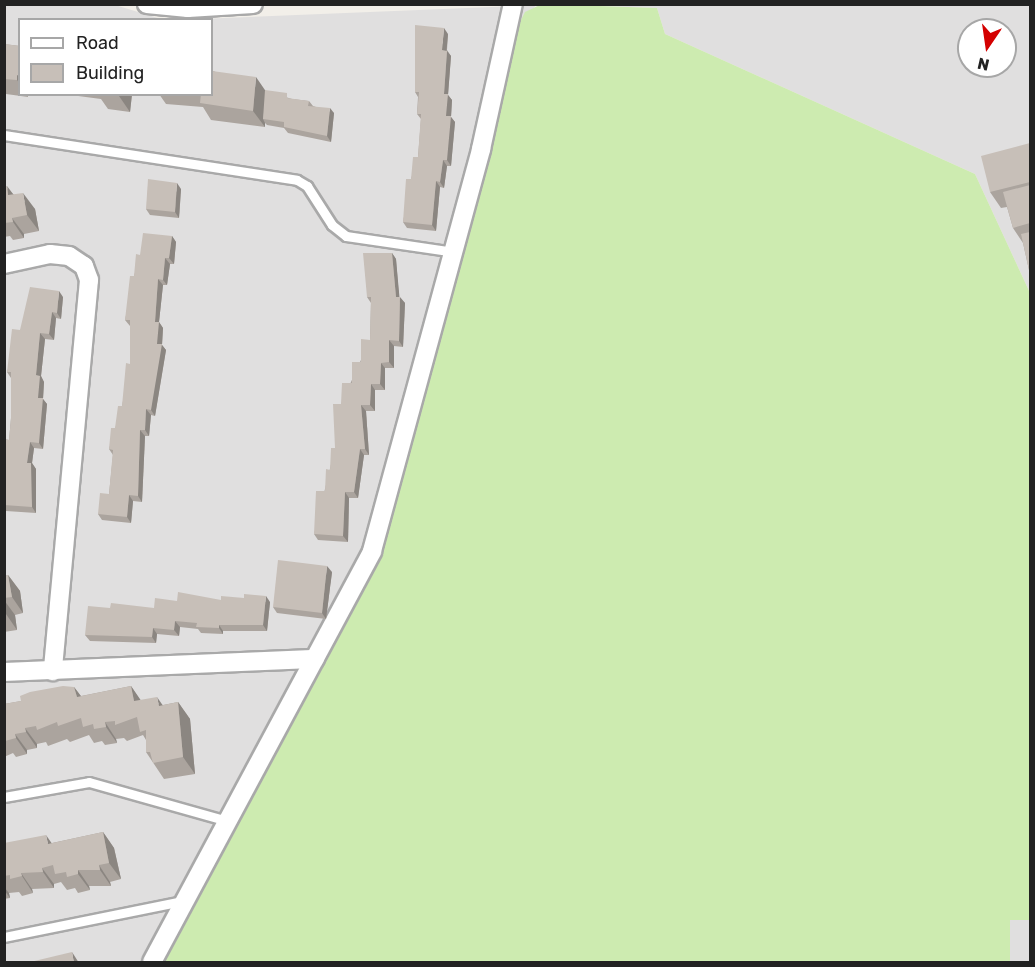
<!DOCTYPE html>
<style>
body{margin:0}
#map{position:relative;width:1035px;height:967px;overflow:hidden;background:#f2efe9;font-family:Rubik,sans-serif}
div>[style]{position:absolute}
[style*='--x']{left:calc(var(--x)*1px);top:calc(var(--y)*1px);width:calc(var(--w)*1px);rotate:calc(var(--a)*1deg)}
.residential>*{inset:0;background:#e0dfdf}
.grass>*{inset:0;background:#cdebb0}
.roads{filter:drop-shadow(2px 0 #a9a9a9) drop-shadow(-2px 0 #a9a9a9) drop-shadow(0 2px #a9a9a9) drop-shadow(0 -2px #a9a9a9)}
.service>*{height:9px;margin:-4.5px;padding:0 4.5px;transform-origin:4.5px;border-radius:4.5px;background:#fff}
.minor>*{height:18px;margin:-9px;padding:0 9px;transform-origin:9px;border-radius:9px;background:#fff}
.wall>*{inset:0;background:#aba49e}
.shaded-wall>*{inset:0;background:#8b8681}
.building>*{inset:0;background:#c7bfb8}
span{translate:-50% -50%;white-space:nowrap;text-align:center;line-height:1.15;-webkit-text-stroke:4.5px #fff;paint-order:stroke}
.frame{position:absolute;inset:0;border:6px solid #222;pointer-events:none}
.legend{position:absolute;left:18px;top:18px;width:195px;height:78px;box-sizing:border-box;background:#fff;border:2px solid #a7a7a7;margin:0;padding:8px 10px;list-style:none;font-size:18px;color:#222}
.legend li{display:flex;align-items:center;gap:12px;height:30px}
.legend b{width:30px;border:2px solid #a7a7a7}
.north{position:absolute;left:957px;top:18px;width:60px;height:60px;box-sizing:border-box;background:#fff;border:2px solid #a7a7a7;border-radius:50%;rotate:193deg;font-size:16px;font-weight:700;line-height:24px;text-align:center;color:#222}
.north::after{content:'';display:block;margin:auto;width:21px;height:27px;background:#d40000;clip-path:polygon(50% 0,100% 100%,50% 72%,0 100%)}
</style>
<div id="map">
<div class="residential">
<div style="clip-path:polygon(5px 5px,115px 5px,161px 19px,20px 20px,20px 94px,212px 94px,212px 20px,198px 19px,542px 5px,535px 6px,507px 72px,436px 356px,381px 554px,162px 962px,5px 962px)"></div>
<div style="clip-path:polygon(evenodd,576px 5px,1030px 5px,1030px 293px,975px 174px,665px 34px,657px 8px,576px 5px,969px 30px,1005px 30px,1005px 66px,969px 66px,969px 30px)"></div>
<div style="clip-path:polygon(1010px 920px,1030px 920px,1030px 962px,1010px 962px)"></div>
</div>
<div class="grass">
<div style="clip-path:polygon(542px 4px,657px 8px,665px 34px,975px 174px,1030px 293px,1030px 920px,1010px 920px,1010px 962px,163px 962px,381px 554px,436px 356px,519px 24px,525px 12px)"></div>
</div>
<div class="roads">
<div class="service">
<div style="--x:4;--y:135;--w:296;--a:8.7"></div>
<div style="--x:297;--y:180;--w:12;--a:31"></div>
<div style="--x:307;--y:186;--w:46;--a:57.3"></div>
<div style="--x:332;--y:225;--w:18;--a:38"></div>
<div style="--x:346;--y:236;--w:109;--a:8.4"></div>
<div style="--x:4;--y:797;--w:86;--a:-10"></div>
<div style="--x:89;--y:782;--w:144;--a:15.7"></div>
<div style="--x:4;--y:937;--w:183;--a:-11.4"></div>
</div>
<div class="minor">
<div style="--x:147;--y:4;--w:41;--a:5.6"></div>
<div style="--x:188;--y:8;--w:65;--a:-3.5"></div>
<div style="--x:4;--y:264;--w:47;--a:-12.3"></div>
<div style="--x:50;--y:254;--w:19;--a:6"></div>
<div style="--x:69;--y:256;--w:18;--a:34"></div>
<div style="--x:84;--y:266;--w:15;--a:70"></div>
<div style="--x:89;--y:280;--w:393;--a:95.3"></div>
<div style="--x:4;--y:672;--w:311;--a:-2.4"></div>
<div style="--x:152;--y:962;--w:466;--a:-61.8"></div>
<div style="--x:372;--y:551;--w:417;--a:-74.8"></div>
<div style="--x:481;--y:149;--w:148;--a:-77.6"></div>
</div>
</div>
<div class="wall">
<div style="clip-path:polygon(448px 34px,447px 50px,451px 56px,448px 95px,452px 100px,451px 117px,455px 122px,451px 166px,447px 166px,444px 188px,440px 187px,436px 231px,407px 228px,403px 222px,411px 179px,418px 157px,421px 119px,417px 114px,418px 97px,415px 92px)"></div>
<div style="clip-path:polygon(4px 44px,20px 46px,20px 94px,28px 94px,28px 97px,6px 94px,4px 91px)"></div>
<div style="clip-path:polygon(212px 68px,213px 71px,266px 91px,292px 99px,309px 101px,313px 106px,334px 113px,331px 142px,288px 133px,284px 128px,267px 125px,265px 123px,265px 127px,211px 120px,203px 107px,166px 104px,159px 94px,212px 94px)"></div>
<div style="clip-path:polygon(63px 94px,132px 94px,130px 112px,108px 109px,101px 99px)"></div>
<div style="clip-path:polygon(1030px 143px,1030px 272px,1029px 270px,1023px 243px,1013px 228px,1007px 207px,1001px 208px,990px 192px)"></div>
<div style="clip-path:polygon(4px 186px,13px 194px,35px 209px,39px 231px,24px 234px,24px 238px,13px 240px,10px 236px,4px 237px)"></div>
<div style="clip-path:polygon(181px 189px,179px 218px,150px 215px,146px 209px)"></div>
<div style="clip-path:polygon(172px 236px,176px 242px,174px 264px,170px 264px,167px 285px,163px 285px,159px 322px,163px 328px,162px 345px,166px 350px,155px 416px,151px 415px,149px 436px,145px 436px,142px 502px,133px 501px,131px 523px,102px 520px,98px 514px,109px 494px,113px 455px,109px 449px,122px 406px,130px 364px,130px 326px,125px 320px,134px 276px,140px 255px)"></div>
<div style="clip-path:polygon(392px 253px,396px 259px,399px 297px,405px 303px,403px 347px,394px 346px,394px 368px,385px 368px,385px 390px,375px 390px,375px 411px,366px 411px,369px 455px,364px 455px,358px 498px,349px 498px,348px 542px,318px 540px,314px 534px,335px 448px,341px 404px,370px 340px,371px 303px,367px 297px)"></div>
<div style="clip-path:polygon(63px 297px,61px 319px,56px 318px,54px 340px,45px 339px,41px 376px,44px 382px,43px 399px,47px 404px,43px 449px,34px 448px,32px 463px,36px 469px,36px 513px,6px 511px,4px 508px,4px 439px,9px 440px,11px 418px,11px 378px,7px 372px,20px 330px)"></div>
<div style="clip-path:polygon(332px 572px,326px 619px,277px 613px,273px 607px)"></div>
<div style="clip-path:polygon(8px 575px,20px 591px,23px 613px,15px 615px,17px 630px,4px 632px,4px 576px)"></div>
<div style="clip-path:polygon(221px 600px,270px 602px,267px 631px,223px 631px,223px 634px,201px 633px,198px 629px,180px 627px,179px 636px,157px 634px,156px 643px,90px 641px,85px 635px,110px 608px,154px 608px,177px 601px)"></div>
<div style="clip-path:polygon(131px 686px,140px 700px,163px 705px,178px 702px,190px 719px,195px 774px,164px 779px,146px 752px,146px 740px,143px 735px,127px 741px,124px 738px,116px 739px,117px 743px,105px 745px,102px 741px,94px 743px,89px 735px,70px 742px,67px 739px,48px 746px,46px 742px,37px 744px,37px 748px,27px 750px,27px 754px,16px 757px,13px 753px,4px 757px,4px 704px,21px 701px,74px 687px,81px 696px)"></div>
<div style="clip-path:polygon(103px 832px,114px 848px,121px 879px,110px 882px,111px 886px,89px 886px,90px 890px,78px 893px,75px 888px,67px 890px,61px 882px,54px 884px,54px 888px,32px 889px,33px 893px,22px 896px,19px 892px,9px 893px,10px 898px,4px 899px,4px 843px,52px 843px)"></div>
</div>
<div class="shaded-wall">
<div style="clip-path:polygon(444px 28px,448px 34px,446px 56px,442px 50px)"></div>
<div style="clip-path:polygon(447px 51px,451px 56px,448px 95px,452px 100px,451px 117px,455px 122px,451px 166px,447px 160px,446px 116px,444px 94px)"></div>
<div style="clip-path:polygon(17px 75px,20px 78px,20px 84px,17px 80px)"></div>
<div style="clip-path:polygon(256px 77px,267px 93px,263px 119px,265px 123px,265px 127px,253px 111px)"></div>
<div style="clip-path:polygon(119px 94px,132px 94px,130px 112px,119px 96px)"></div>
<div style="clip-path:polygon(330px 108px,334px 113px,331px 142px,327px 136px)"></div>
<div style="clip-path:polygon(443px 160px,447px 166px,444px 188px,440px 182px)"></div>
<div style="clip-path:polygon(436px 181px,440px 187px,436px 231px,432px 225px)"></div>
<div style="clip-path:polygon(177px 183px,181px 189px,179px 218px,175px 212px)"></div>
<div style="clip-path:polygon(7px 186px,19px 202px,8px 195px)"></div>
<div style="clip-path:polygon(23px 193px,35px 209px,39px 231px,27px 215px)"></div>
<div style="clip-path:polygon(12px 218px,24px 234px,24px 238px,13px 222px)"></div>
<div style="clip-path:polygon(172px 236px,176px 242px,174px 264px,169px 258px)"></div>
<div style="clip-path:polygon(392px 253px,396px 259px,400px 303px,396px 297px)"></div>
<div style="clip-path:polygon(165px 258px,170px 264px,167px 285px,163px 280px)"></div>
<div style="clip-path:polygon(158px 279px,163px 285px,159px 322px,163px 328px,162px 345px,166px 350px,155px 416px,151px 410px,155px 322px)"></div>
<div style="clip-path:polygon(59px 291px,63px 297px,61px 319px,57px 313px)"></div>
<div style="clip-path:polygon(400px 297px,405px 303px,403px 347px,399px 341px)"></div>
<div style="clip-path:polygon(52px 312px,56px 318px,54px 340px,49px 334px)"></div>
<div style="clip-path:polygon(40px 333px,45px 339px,41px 376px,44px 382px,43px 399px,47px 404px,43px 449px,39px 443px,36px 375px)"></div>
<div style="clip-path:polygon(389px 340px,394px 346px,394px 368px,389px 362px)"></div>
<div style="clip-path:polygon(381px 363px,385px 368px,385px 390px,380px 384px)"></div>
<div style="clip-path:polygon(371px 384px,375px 390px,375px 411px,370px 405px)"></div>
<div style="clip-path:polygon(361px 405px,366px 411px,369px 455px,365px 449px)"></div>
<div style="clip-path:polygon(146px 409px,151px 415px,149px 436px,145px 430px)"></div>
<div style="clip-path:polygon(140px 430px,145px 436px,142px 502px,138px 496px)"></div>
<div style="clip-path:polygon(30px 442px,34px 448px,32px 463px,36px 469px,36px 513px,32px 507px,27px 463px)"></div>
<div style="clip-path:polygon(360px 449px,364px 455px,358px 498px,354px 492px)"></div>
<div style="clip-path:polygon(345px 492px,349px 498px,348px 542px,343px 536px)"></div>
<div style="clip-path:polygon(129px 495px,133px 501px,131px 523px,127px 517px)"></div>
<div style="clip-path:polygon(327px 566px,332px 572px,326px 619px,322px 613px)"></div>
<div style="clip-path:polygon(8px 575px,20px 591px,23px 613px,12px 597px)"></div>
<div style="clip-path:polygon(266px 596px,270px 602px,267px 631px,263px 625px)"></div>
<div style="clip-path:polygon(4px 600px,15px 615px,17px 630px,6px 614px)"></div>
<div style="clip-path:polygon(175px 621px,180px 627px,179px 636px,174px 630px)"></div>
<div style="clip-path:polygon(219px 625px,223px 631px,223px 634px,219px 628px)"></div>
<div style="clip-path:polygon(153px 628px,157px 634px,156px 643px,152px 637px)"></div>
<div style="clip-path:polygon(131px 686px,142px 702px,134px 701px)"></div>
<div style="clip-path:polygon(74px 687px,86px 703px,77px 697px)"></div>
<div style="clip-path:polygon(157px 697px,168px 713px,159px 706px)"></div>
<div style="clip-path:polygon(178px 702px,190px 719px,195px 774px,183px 757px)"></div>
<div style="clip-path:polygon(105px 722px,116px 739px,117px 743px,106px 727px)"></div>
<div style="clip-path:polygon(25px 728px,37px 744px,37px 748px,26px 732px)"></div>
<div style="clip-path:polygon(15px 734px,27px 750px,27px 754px,16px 738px)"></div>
<div style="clip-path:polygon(103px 832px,114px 848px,121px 879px,109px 863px)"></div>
<div style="clip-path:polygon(46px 835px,57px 851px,48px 844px)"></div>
<div style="clip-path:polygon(99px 865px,110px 882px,111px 886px,100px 870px)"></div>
<div style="clip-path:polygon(42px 868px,54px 884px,54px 888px,43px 872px)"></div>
<div style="clip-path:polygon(78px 870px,89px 886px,90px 890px,78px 874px)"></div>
<div style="clip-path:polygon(21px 873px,32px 889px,33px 893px,22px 876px)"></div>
<div style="clip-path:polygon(4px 887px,9px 893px,10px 898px,4px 890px)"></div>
<div style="clip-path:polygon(72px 952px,79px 963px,74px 963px)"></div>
</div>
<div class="building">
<div style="clip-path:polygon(415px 25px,444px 28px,442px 50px,447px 51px,444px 94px,448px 94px,446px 116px,451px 116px,447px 160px,443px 160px,440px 182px,436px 181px,432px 225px,403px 222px,406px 179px,411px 179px,413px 157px,418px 157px,421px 114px,417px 114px,419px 92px,415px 92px)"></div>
<div style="clip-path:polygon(4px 44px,20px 46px,20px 75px,17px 75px,17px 80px,4px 79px)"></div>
<div style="clip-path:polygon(212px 71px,256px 77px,253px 111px,200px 103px,201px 94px,212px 94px)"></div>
<div style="clip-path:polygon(265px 90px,287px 93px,287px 98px,309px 101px,308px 106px,330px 108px,327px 136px,284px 127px,284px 122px,263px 119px)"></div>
<div style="clip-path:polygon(1030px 143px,1030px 182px,990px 192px,981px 156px)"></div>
<div style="clip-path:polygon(148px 179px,177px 183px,175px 212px,146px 209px)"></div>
<div style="clip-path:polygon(1030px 185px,1030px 223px,1013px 228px,1003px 192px)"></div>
<div style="clip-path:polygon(4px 186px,7px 186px,8px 195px,23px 193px,27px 215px,12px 218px,13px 222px,4px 223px)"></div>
<div style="clip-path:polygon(1030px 232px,1030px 270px,1029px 270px,1021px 234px)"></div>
<div style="clip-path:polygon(143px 233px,172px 236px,169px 258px,165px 258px,163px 280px,158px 279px,155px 322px,159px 322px,157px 344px,162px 344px,151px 410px,146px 409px,145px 430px,140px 430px,138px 496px,129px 495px,127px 517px,98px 514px,100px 493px,109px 494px,113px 450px,109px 449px,111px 428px,115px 428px,118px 406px,122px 406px,126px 363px,130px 364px,130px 320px,125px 320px,130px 276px,134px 276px,136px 254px,140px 255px)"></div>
<div style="clip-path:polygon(363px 253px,392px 253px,396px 297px,400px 297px,399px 341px,389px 340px,389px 362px,381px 363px,380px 384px,371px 384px,370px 405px,361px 405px,365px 449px,360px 449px,354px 492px,345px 492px,343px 536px,314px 534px,316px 491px,325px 491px,326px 469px,330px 470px,331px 448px,335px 448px,333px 404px,341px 404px,342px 383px,352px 383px,352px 362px,361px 362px,361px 339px,370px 340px,371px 297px,367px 297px)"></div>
<div style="clip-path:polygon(30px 287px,59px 291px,57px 313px,52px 312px,49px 334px,40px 333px,36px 375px,40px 376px,38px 398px,43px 398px,39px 443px,30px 442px,27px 463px,31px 463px,32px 507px,4px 505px,4px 439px,9px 440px,11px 418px,11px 372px,7px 372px,12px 329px,20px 330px)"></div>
<div style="clip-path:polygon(278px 560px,327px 566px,322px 613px,273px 607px)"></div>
<div style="clip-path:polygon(8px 575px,12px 597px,4px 598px,4px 576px)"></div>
<div style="clip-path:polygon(178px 592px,221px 600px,221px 596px,244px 598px,244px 594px,266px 596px,263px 625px,219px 625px,219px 628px,196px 627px,197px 623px,175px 621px,174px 630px,153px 628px,152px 637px,85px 635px,88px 606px,110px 608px,111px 603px,154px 608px,155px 598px,177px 601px)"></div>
<div style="clip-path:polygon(63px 686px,74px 687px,77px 697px,131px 686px,134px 701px,157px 697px,159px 706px,178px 702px,183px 757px,153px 763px,150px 752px,146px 752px,146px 730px,140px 732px,137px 717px,115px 725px,115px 721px,105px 722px,106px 727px,94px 729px,93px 724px,83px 727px,81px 718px,58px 726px,57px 722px,37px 730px,36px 726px,25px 728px,26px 732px,15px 734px,16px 738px,5px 741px,4px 704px,21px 701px,20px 696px,30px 692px)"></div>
<div style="clip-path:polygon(103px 832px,109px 863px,99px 865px,100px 870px,78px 870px,78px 874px,67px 877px,66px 872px,55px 874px,53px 865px,42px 868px,43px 872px,21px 873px,22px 876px,10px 879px,10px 875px,4px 876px,4px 843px,46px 835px,48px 844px)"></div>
<div style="clip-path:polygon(72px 952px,74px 963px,26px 963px)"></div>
</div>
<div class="frame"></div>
<ul class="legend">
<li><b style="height:8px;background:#fff"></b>Road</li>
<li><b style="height:16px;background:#c7bfb8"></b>Building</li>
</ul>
<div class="north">N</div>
</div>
